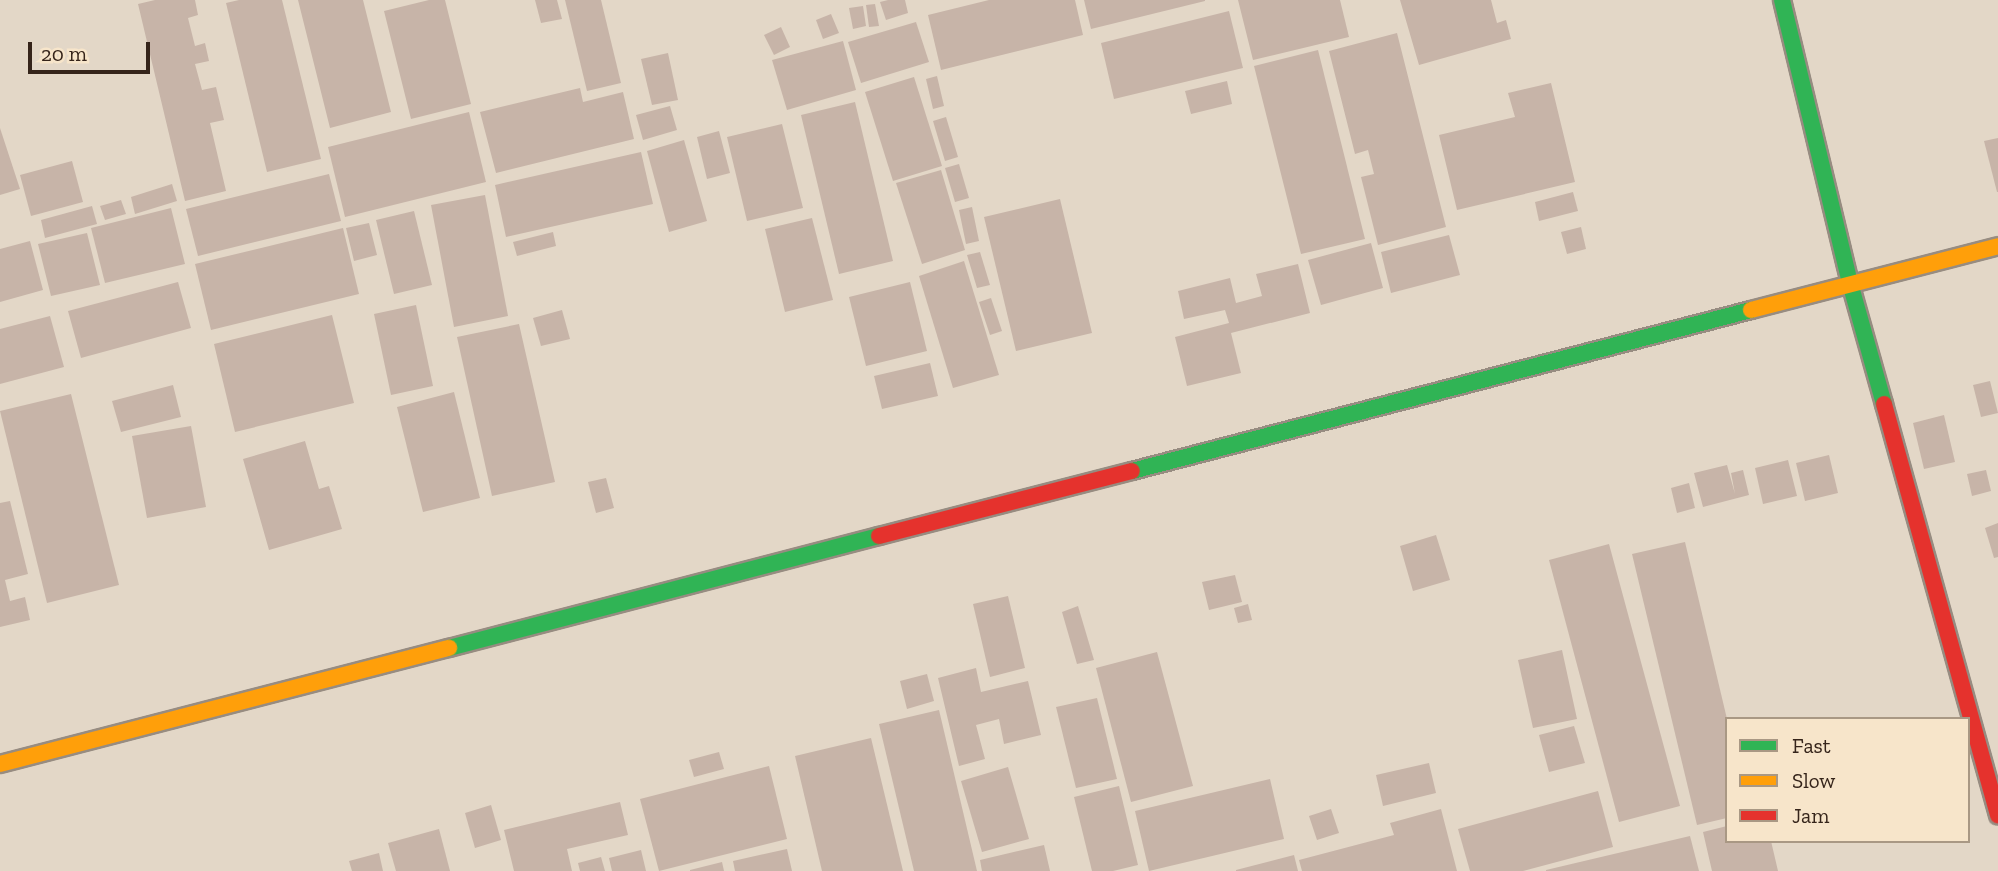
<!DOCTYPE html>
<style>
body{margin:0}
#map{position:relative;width:1998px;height:871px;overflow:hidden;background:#e3d7c7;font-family:"Zilla Slab",serif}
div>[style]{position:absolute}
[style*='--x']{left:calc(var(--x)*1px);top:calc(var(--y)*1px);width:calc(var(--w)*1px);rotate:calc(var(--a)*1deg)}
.building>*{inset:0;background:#c7b4a8}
.roads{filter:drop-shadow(2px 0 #978c81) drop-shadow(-2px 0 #978c81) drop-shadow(0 2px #978c81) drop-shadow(0 -2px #978c81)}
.fast>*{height:16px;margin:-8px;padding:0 8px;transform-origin:8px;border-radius:8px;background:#30b455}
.slow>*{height:16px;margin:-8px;padding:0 8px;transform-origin:8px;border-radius:8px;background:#ff9f0a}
.jam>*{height:16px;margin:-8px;padding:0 8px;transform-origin:8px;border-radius:8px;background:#e5322d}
span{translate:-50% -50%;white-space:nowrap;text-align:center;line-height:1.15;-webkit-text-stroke:5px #f7e5ca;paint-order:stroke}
.legend{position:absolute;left:1725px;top:717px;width:245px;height:126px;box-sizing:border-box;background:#f7e5ca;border:2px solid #a99884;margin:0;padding:9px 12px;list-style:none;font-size:21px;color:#35241a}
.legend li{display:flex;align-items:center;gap:14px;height:35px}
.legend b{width:35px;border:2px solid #a99884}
.scale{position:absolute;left:28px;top:42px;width:122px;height:32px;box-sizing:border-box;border:4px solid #35241a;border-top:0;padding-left:9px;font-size:21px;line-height:24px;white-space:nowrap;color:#35241a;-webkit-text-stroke:5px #f7e5ca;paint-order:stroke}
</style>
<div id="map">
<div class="building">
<div style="clip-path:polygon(155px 0,195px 0,198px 15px,188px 18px,195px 46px,205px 43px,209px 61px,195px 64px,202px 90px,216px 87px,224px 120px,210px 123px,226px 191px,185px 201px,138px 4px)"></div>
<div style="clip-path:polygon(239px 0,282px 0,321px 159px,267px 172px,226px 3px)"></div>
<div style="clip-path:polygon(298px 0,363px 0,391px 112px,330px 128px)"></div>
<div style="clip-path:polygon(429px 0,445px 0,471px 104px,411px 119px,384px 11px)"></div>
<div style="clip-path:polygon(535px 0,557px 0,562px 19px,541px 23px)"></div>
<div style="clip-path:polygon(565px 0,601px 0,621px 83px,587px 91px)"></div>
<div style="clip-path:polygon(888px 0,905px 0,908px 13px,886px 20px,880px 2px)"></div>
<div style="clip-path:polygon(989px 0,1075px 0,1083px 35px,941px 70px,928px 15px)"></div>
<div style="clip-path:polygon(1084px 0,1205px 0,1205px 1px,1091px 29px)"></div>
<div style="clip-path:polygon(1238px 0,1340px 0,1349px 37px,1253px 60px)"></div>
<div style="clip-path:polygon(1400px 0,1491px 0,1497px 23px,1506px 20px,1511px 39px,1419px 65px)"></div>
<div style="clip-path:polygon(875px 4px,879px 26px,869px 27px,866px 5px)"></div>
<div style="clip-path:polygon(863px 6px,866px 26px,853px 29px,849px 8px)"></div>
<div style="clip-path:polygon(1229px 11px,1243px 68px,1114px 99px,1101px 43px)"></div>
<div style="clip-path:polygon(831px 14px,839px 33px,823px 39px,816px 20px)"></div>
<div style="clip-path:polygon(916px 22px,929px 62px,861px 83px,848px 42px)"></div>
<div style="clip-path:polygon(781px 27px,790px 47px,774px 55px,764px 35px)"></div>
<div style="clip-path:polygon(1397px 33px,1446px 227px,1378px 245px,1361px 177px,1374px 174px,1368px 150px,1355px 154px,1329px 51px)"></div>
<div style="clip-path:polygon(843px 41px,856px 90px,787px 110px,772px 60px)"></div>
<div style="clip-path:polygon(1318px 50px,1365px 239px,1301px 254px,1254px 66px)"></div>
<div style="clip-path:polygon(668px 53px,678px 100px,652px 105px,641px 59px)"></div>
<div style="clip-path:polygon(937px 76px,944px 106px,933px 109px,926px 79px)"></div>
<div style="clip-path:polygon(914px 77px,942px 166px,893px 181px,865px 92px)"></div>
<div style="clip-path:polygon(1227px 81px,1232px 104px,1191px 114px,1185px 91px)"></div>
<div style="clip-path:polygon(1551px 83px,1575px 182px,1457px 210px,1439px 135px,1515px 117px,1508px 93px)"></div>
<div style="clip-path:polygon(580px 88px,583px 102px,623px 92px,634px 139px,496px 173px,480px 112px)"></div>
<div style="clip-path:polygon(855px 102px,893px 261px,839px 274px,801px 115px)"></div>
<div style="clip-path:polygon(670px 106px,677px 130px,643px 140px,636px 115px)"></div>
<div style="clip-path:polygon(469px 112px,486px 182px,345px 217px,328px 147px)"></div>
<div style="clip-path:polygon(946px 117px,958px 157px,945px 161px,933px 121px)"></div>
<div style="clip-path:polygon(782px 124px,803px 208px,747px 221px,727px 137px)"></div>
<div style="clip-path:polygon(0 128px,20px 189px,0 195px)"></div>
<div style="clip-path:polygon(719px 131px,730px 173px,707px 179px,697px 137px)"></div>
<div style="clip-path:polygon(1998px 138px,1998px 192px,1997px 192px,1984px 141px)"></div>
<div style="clip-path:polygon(684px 140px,707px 221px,669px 232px,647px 151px)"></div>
<div style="clip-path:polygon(641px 152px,653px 204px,506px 237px,495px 185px)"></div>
<div style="clip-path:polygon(72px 161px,83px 202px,31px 216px,20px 175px)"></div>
<div style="clip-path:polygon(959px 164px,969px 198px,955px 202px,945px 168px)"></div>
<div style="clip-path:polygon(941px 170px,965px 250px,922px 264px,896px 183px)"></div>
<div style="clip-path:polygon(329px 174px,341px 221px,198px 256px,186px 209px)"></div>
<div style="clip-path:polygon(172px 184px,177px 201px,135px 214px,131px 197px)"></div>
<div style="clip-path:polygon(1573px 192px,1578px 211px,1539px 221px,1535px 202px)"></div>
<div style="clip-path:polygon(485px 195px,508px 316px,454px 327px,431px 205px)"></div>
<div style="clip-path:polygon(1060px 199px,1092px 333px,1016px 351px,984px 217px)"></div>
<div style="clip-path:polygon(121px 200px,126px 214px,105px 220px,100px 206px)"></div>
<div style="clip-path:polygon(92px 206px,97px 224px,45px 238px,41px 220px)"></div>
<div style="clip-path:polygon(972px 207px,979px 241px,966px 244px,959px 210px)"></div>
<div style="clip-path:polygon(171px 208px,185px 264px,105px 283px,91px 228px)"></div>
<div style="clip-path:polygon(414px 211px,432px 285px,394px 294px,376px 220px)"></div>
<div style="clip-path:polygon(812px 218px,833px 300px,785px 312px,765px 229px)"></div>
<div style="clip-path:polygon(369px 223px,377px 255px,354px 261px,346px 228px)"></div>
<div style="clip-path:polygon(1581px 227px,1586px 249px,1567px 254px,1561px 232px)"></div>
<div style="clip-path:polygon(343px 228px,359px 294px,211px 330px,195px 264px)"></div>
<div style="clip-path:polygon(553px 232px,556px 246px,517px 256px,513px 242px)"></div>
<div style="clip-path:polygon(87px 233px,100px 285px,51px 296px,38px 244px)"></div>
<div style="clip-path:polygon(1449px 235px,1460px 275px,1391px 293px,1381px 252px)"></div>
<div style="clip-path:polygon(30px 241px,43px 290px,0 302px,0 249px)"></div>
<div style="clip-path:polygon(1371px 243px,1383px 288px,1321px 305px,1308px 260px)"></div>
<div style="clip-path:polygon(980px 252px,990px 285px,977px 288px,967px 255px)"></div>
<div style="clip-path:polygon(964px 261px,999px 375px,953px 388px,919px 276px)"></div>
<div style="clip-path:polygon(1298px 264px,1310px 313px,1231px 333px,1241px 373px,1187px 386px,1175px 337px,1229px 323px,1225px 310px,1184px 319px,1178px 291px,1230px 278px,1236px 303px,1262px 296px,1256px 274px)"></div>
<div style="clip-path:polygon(178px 282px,191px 328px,81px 358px,68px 311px)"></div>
<div style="clip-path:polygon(910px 282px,927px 351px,866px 366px,849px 297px)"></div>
<div style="clip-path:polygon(991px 298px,1002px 331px,990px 335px,979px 302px)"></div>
<div style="clip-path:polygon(416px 305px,433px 386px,391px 395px,374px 314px)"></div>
<div style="clip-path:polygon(562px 310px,570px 339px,541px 346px,533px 318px)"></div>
<div style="clip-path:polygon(332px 315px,354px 403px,235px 432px,214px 344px)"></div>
<div style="clip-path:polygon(50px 316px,64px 367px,0 384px,0 329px)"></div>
<div style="clip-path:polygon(519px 324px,555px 482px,492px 496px,457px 337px)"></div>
<div style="clip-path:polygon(930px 363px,938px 396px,882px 409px,874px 376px)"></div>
<div style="clip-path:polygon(1990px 381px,1998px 413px,1981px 417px,1973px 385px)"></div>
<div style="clip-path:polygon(173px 385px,181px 417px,121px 432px,112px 401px)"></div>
<div style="clip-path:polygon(454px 392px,480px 498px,423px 512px,397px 407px)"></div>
<div style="clip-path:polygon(71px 394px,119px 585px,47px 603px,0 411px)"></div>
<div style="clip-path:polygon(1944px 415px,1955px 462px,1924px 469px,1913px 423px)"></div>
<div style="clip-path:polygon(191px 426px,206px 507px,147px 518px,132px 436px)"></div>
<div style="clip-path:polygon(305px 441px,319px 489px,329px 486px,342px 529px,269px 550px,243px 459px)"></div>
<div style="clip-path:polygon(1829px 455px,1838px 493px,1805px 501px,1796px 463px)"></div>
<div style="clip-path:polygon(1788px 460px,1797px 496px,1763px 504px,1755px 468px)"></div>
<div style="clip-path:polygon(1727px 465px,1735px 494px,1731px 473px,1743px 470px,1749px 495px,1703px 507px,1694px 473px)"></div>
<div style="clip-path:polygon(1986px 470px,1991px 491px,1972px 496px,1967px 474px)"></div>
<div style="clip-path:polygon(606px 478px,614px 508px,596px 513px,588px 482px)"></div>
<div style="clip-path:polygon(1689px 483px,1695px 508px,1677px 513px,1671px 488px)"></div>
<div style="clip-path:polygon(10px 501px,28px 574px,5px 580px,10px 601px,25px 597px,30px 620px,0 627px,0 503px)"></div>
<div style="clip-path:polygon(1998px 523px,1998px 557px,1994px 558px,1985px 528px)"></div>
<div style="clip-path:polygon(1436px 535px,1450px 580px,1413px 591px,1400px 546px)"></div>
<div style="clip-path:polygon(1685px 542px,1727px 719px,1727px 818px,1697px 825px,1632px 554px)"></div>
<div style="clip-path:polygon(1609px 544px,1680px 806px,1619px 822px,1549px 560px)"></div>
<div style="clip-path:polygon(1235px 575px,1242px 602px,1209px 610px,1202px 582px)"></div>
<div style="clip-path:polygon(1008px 596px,1025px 668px,990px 677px,973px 604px)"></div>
<div style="clip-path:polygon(1248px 604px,1252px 620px,1238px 623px,1234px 608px)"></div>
<div style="clip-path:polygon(1078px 606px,1094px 660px,1077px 664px,1062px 612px)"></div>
<div style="clip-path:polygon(1562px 650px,1577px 719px,1533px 728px,1518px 660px)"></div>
<div style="clip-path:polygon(1157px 652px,1193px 786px,1131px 802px,1096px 668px)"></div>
<div style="clip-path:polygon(976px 668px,981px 692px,1028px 681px,1041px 735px,1004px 744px,999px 719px,976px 725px,985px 759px,959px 766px,938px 678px)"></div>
<div style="clip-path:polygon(927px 674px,934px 701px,907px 709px,900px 681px)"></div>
<div style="clip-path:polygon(1097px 698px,1117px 779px,1076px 788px,1056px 707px)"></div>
<div style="clip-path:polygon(939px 710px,977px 871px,914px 871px,879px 724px)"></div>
<div style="clip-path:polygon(1574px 726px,1585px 763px,1549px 772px,1539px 735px)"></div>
<div style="clip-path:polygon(871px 738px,903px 871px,822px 871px,795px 756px)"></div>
<div style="clip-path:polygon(719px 752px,724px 769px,694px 777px,689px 760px)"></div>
<div style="clip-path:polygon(1429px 763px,1436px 793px,1383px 806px,1376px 775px)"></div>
<div style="clip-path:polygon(769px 766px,787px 839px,659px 871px,640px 799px)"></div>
<div style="clip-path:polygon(1008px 767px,1029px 839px,982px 852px,961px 781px)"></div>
<div style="clip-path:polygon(1270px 779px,1284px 839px,1149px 871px,1135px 811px)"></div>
<div style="clip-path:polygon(1119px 786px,1138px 865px,1113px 871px,1092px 871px,1074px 797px)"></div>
<div style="clip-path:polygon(1598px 791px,1613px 847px,1523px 871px,1470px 871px,1458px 829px)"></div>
<div style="clip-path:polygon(620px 802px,628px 835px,567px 849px,572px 871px,514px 871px,504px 830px)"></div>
<div style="clip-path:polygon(491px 805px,501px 840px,475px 848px,465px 813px)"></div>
<div style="clip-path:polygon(1331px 809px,1339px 833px,1317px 840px,1309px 816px)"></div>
<div style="clip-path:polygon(1441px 809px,1457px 871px,1302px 871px,1299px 860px,1394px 835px,1390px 823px)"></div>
<div style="clip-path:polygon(1727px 826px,1727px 841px,1771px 841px,1778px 871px,1712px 871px,1703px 832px)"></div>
<div style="clip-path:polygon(439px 829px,450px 871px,396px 871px,388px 843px)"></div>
<div style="clip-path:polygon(1690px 836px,1699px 871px,1546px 871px,1546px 870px)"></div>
<div style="clip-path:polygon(1044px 845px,1050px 871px,982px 871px,980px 860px)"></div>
<div style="clip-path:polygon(787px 849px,792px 871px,735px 871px,733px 861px)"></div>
<div style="clip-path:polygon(641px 850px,646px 871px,612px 871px,609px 858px)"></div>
<div style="clip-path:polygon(379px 853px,383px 871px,352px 871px,349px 861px)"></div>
<div style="clip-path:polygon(1294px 855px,1298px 871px,1236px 871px,1236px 870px)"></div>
<div style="clip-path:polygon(601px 857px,605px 871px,580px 871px,578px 863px)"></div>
<div style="clip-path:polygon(722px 862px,724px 871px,690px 871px,690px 870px)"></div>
</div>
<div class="roads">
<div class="fast">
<div style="--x:1782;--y:0;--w:291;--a:76.5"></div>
<div style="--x:1850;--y:283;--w:126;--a:74.3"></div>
<div style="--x:1132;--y:471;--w:640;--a:-14.58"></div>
<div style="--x:449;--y:648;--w:444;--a:-14.6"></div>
</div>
<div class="slow">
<div style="--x:1751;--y:310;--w:255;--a:-14.5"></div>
<div style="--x:0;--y:764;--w:464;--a:-14.5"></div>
</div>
<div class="jam">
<div style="--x:1884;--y:404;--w:427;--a:74.5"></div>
<div style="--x:879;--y:536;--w:261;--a:-14.4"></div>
</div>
</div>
<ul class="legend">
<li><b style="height:9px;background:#30b455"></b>Fast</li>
<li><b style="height:9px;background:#ff9f0a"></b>Slow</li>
<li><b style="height:9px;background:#e5322d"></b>Jam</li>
</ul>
<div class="scale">20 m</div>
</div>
